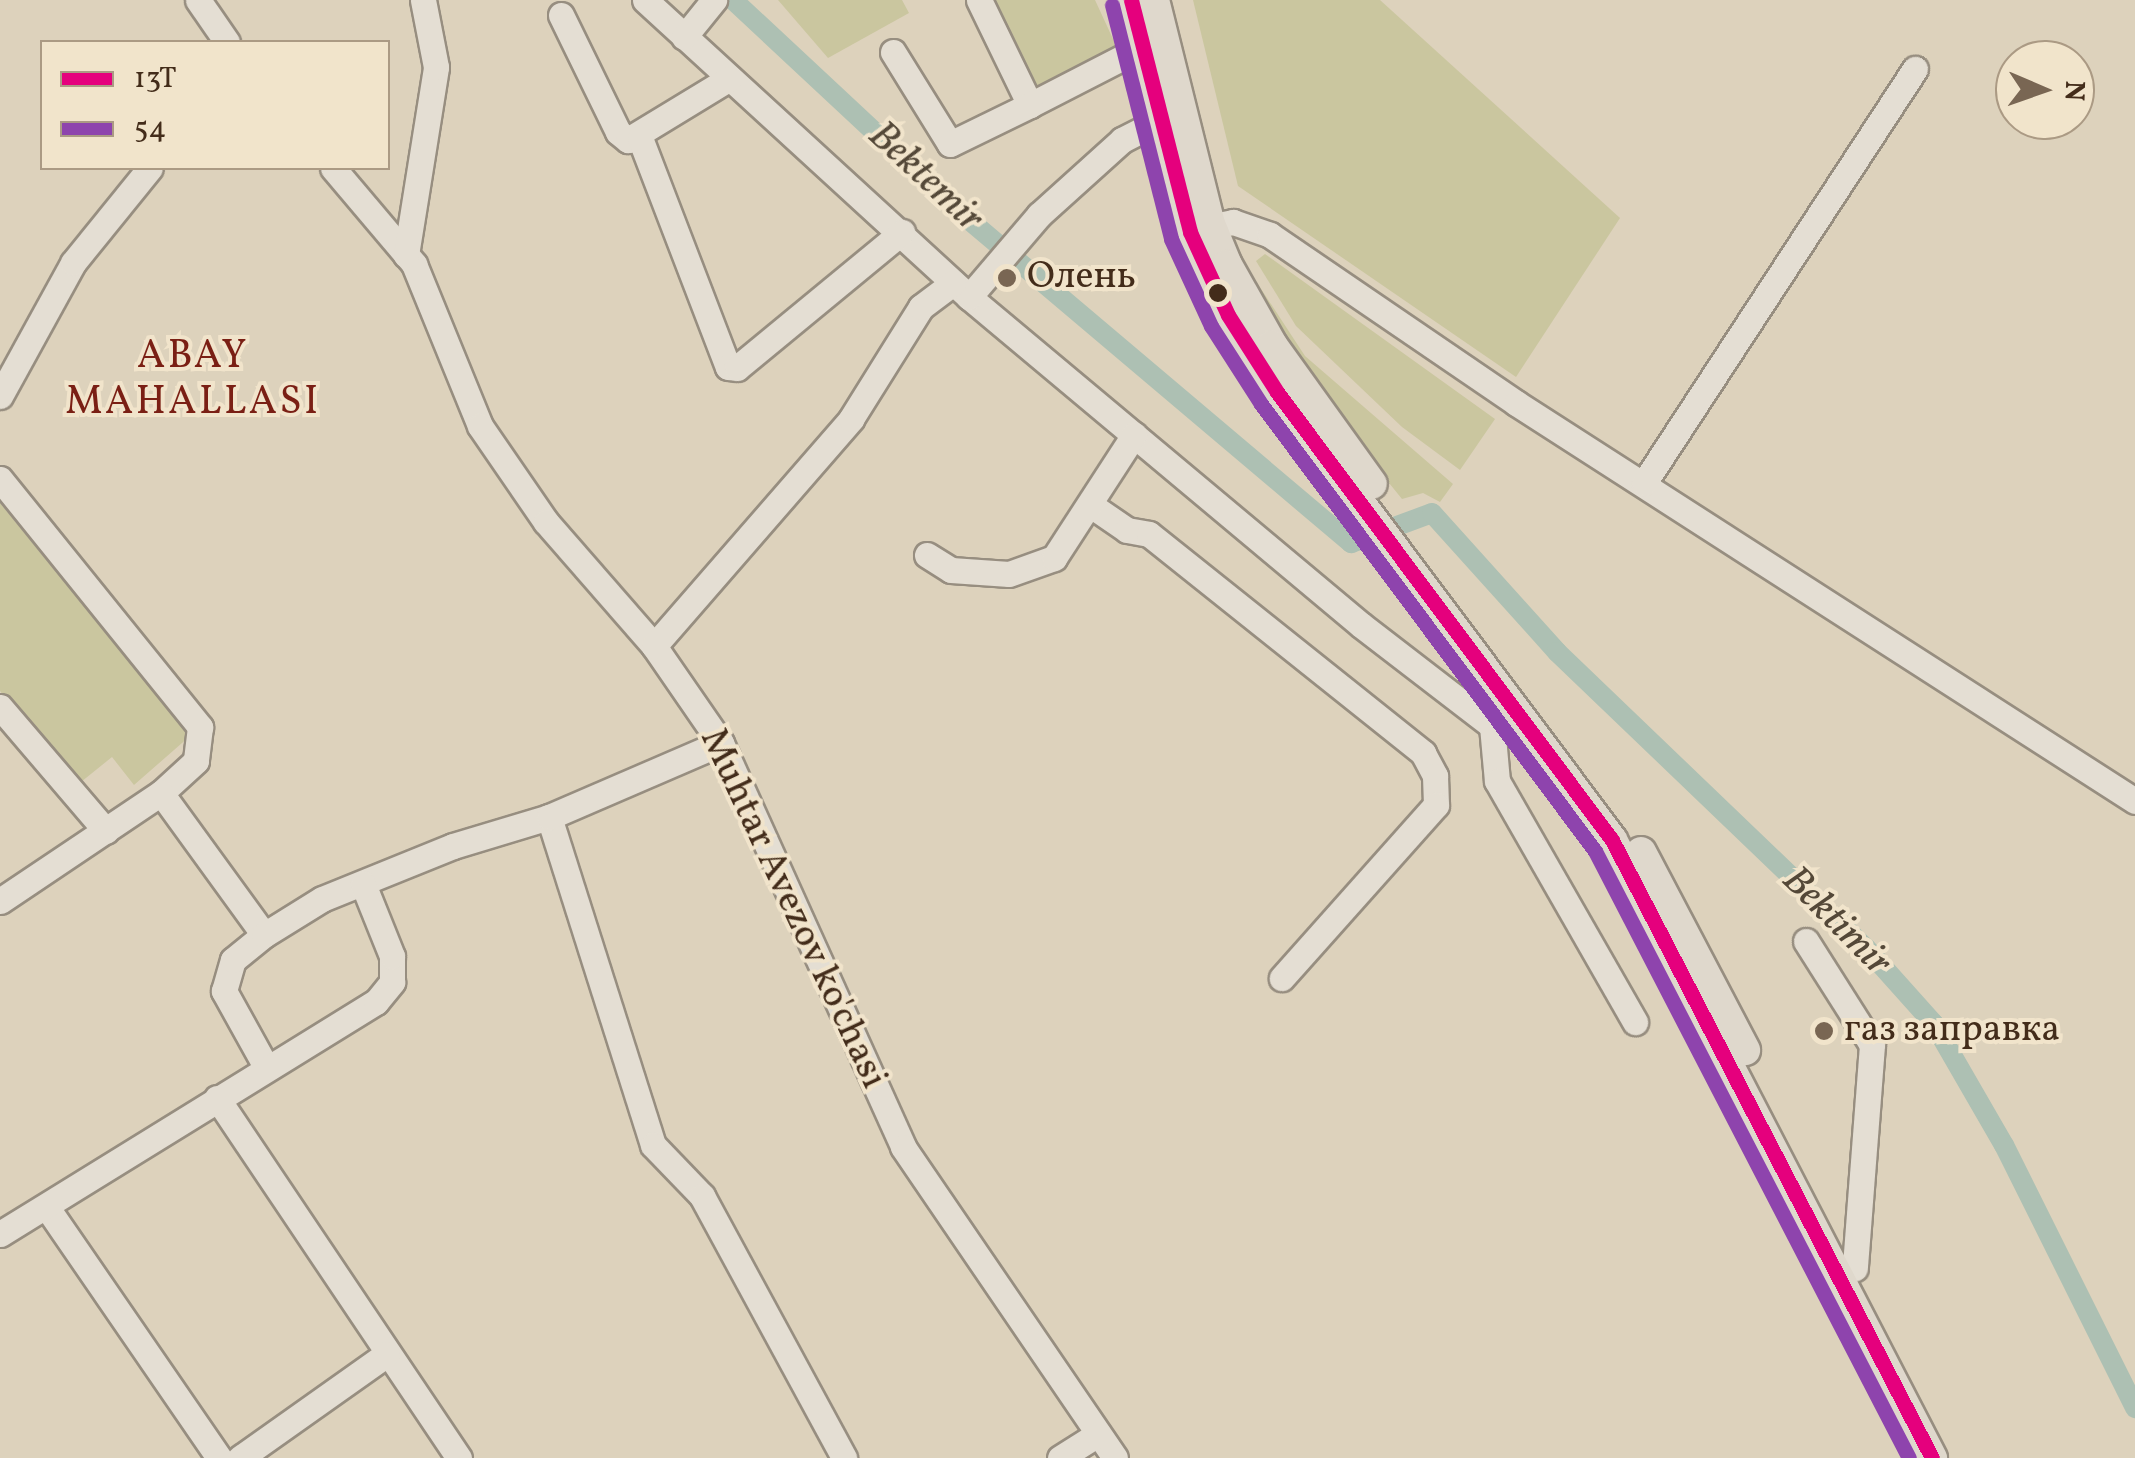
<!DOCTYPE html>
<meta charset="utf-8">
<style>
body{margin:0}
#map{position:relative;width:2135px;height:1458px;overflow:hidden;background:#ddd2bc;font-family:Vollkorn,serif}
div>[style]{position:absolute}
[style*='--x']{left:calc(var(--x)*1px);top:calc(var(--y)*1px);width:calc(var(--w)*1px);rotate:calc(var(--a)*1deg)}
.green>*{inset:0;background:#cac69f}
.canal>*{height:20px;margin:-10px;padding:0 10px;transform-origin:10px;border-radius:10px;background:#adc0b3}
.roads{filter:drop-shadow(2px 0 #978e80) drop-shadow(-2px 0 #978e80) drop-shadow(0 2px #978e80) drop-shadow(0 -2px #978e80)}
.minor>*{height:25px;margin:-12.5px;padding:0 12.5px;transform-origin:12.5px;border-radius:12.5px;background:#e4ded3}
.major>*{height:30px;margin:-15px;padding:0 15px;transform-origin:15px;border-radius:15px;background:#dfd8cc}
.bus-1>*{height:15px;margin:-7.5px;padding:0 7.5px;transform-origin:7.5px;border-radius:7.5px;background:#e5007d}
.bus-2>*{height:15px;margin:-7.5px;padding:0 7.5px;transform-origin:7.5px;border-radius:7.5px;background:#8e44ad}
.dots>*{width:28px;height:28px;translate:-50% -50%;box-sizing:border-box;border:5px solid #f1e4cb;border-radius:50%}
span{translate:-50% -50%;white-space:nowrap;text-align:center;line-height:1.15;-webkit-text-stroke:8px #f1e4cb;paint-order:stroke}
.poi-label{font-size:38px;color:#432c1a}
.left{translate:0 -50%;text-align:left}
.street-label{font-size:38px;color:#432c1a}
.water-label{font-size:40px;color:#544838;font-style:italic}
.neighbourhood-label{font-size:40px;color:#7a1f14;letter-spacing:2.5px}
.legend{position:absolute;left:40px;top:40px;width:350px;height:130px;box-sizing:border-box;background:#f1e4cb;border:2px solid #ab9a84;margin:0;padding:12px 18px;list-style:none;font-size:30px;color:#432c1a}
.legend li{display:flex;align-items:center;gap:20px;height:50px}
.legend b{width:50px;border:2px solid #ab9a84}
.north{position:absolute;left:1995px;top:40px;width:100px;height:100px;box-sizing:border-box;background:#f1e4cb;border:2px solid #ab9a84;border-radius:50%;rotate:92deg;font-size:28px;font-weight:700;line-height:40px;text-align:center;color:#432c1a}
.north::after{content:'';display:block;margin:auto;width:35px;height:45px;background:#796653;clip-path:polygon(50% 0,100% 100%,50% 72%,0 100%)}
</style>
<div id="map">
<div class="green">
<div style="clip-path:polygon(778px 0,902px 0,909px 13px,828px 58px)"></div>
<div style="clip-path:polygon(993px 0,1095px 0,1119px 52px,1036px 91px)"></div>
<div style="clip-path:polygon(1193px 0,1380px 0,1620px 218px,1516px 377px,1238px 186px)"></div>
<div style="clip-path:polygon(1265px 254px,1495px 419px,1460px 470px,1402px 427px,1296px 326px,1256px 261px)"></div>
<div style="clip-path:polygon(1248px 269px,1305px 356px,1453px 484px,1440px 502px,1423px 493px,1402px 499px,1385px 478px,1278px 333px)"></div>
<div style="clip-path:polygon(0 503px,190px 736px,134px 785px,112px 757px,76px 786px,0 691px)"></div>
</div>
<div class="canal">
<div style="--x:733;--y:0;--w:321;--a:43"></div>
<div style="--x:968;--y:219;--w:502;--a:40.23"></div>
<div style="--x:1351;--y:543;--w:86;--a:-20.3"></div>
<div style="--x:1432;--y:513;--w:187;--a:48"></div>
<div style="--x:1557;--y:652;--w:428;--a:43.8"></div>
<div style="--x:1866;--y:948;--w:102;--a:48.2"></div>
<div style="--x:1934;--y:1024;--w:140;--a:60"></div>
<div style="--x:2004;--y:1145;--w:294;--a:63.5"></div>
</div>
<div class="roads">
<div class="minor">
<div style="--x:198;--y:0;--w:51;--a:55.4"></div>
<div style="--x:645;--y:0;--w:440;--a:42.5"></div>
<div style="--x:969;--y:297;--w:511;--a:39.92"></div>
<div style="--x:1361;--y:625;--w:165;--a:37.6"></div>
<div style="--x:1492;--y:726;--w:47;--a:14.9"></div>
<div style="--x:979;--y:0;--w:117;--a:64.1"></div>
<div style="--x:1030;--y:105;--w:127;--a:-27.2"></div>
<div style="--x:561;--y:15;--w:130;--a:64"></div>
<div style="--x:618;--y:132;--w:13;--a:39"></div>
<div style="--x:628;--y:140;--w:119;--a:-31.3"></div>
<div style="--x:684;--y:37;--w:48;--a:-51"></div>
<div style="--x:893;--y:52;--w:108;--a:58.2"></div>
<div style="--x:950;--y:144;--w:89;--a:-26"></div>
<div style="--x:640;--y:138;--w:245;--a:69"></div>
<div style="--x:728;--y:367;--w:9;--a:6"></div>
<div style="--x:737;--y:368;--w:214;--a:-39.5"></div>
<div style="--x:333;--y:168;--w:126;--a:49.8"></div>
<div style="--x:414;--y:264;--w:175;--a:67.8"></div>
<div style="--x:480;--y:426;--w:116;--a:55.5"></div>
<div style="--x:546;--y:522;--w:164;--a:48.9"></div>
<div style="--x:654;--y:646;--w:118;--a:55.4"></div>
<div style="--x:721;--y:743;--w:443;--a:65.7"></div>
<div style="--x:903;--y:1147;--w:376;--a:55.7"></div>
<div style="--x:1195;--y:230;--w:39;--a:-12"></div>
<div style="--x:1233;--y:222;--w:39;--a:19"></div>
<div style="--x:1270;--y:235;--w:298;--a:34.3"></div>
<div style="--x:1516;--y:403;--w:736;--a:32.74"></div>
<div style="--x:406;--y:255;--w:190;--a:-80.9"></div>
<div style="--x:436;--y:67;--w:68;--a:-101"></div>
<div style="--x:969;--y:297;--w:108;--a:-49.5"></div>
<div style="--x:1039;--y:215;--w:112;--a:-42.1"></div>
<div style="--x:1122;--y:140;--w:59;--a:-27"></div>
<div style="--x:0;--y:396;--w:152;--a:-61.2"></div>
<div style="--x:73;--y:263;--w:122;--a:-51"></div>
<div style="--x:0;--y:479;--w:319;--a:51.1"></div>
<div style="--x:200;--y:727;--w:34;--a:97"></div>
<div style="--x:196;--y:761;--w:47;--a:137.6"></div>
<div style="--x:161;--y:793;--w:175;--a:54"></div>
<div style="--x:1644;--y:483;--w:495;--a:-56.8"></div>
<div style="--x:1092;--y:506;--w:42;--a:34.4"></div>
<div style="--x:1127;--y:530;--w:22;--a:10"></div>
<div style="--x:1149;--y:534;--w:351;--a:38.6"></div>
<div style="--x:1423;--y:753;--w:26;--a:62"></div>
<div style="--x:1435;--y:776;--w:29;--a:88"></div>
<div style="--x:1436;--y:805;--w:232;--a:131.7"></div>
<div style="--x:927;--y:555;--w:28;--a:32"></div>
<div style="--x:951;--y:570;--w:58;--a:3.9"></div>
<div style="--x:1009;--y:574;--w:48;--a:-19.6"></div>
<div style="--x:1054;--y:558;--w:147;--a:-57"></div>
<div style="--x:654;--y:646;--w:301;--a:-49"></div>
<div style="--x:851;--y:419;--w:132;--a:-58"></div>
<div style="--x:921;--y:307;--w:40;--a:-37"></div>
<div style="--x:0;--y:707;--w:163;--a:49.5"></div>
<div style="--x:1492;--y:726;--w:55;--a:84.8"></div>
<div style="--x:1497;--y:781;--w:278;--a:60.2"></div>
<div style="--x:549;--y:817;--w:344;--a:72.4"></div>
<div style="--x:653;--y:1145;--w:71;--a:46.1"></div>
<div style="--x:702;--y:1196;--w:298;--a:61.5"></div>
<div style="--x:0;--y:901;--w:194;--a:-33.9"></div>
<div style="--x:1806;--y:941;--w:123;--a:57.6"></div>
<div style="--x:1872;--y:1045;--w:224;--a:94.4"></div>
<div style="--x:265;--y:1065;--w:85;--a:-119"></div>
<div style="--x:224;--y:991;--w:32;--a:-74"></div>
<div style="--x:233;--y:960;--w:40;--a:-39"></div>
<div style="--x:264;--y:935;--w:68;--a:-31.8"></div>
<div style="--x:322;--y:899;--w:141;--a:-22"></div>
<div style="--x:453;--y:846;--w:100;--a:-16.8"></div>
<div style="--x:549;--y:817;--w:187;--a:-23.3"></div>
<div style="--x:217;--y:1098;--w:434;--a:56.1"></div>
<div style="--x:48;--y:1209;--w:302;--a:55.5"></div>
<div style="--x:0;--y:1234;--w:442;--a:-31.7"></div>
<div style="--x:376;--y:1002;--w:26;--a:-51"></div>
<div style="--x:392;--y:982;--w:26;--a:-90"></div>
<div style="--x:392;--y:956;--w:78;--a:-111.9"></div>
<div style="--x:240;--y:1458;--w:180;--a:-35.3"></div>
<div style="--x:1060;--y:1458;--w:45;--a:-32.3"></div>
</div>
<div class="major">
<div style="--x:1131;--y:0;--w:239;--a:75.7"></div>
<div style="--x:1190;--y:232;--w:91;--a:65.4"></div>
<div style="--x:1228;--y:315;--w:91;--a:57.5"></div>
<div style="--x:1277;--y:392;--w:559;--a:53.21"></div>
<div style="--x:1612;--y:840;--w:696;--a:62.62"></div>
<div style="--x:1154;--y:0;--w:231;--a:76"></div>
<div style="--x:1210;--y:224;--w:44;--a:67.5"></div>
<div style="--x:1227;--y:265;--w:92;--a:60.6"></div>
<div style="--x:1272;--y:345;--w:171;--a:54.3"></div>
<div style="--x:1641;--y:852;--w:224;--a:62.3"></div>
</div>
</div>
<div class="bus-1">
<div style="--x:1131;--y:0;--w:239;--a:75.7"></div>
<div style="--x:1190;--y:232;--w:91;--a:65.4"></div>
<div style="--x:1228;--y:315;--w:91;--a:57.5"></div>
<div style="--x:1277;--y:392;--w:559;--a:53.21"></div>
<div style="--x:1612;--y:840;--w:696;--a:62.62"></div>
</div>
<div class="bus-2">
<div style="--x:1112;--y:5;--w:241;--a:75.8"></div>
<div style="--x:1171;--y:239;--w:96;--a:65.3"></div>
<div style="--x:1211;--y:326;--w:93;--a:57.3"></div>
<div style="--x:1261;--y:404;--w:558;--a:53.23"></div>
<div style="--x:1595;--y:851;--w:683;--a:62.65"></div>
</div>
<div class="dots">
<div style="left:1007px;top:278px;background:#796653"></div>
<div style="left:1218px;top:293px;background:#432c1a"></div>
<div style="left:1824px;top:1031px;background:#796653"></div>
</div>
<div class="poi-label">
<span class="left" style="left:1027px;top:278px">Олень</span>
<span class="left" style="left:1844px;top:1031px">газ заправка</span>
</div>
<div class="street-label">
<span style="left:792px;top:909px;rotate:65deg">Muhtar Avezov ko'chasi</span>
</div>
<div class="water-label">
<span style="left:925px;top:178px;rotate:43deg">Bektemir</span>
<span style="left:1836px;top:922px;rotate:45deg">Bektimir</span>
</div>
<div class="neighbourhood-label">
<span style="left:193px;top:380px">ABAY<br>MAHALLASI</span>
</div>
<ul class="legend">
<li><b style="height:12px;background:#e5007d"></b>13Т</li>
<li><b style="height:12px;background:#8e44ad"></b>54</li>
</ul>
<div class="north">N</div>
</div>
